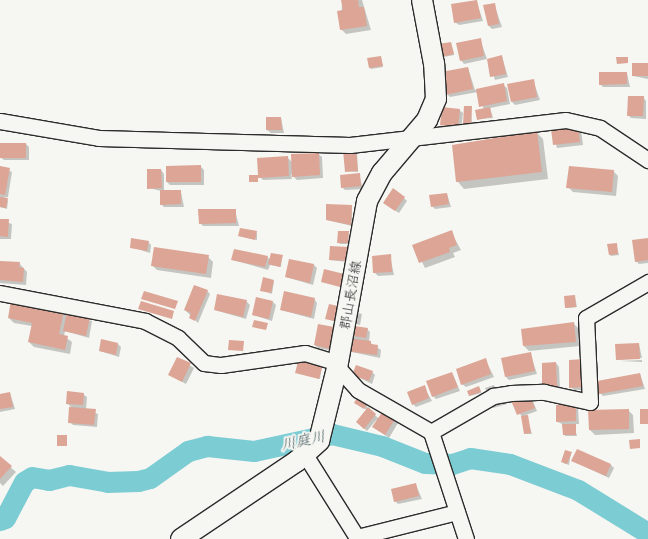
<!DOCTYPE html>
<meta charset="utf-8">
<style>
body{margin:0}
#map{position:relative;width:648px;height:539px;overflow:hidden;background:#f6f6f2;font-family:"Patrick Hand","Klee One",sans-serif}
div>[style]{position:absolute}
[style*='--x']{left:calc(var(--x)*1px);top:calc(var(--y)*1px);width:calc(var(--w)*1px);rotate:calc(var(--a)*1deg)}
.shadow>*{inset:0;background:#0003}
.river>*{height:21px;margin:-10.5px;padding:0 10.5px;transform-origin:10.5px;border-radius:10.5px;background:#7cccd4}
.building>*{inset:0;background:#dca595}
.roads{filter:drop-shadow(1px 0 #2b2b2b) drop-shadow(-1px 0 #2b2b2b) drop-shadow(0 1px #2b2b2b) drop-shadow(0 -1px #2b2b2b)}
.minor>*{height:15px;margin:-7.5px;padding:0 7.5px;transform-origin:7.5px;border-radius:7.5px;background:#f6f6f2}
.major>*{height:20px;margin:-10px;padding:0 10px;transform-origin:10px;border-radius:10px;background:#f6f6f2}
span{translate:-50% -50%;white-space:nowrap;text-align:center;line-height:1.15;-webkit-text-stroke:4px #f6f6f2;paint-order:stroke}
.street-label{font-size:14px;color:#2b2b2b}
.water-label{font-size:15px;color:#435b5e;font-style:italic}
</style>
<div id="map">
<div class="shadow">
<div style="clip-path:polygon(342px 0,362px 0,371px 30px,346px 34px,341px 29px)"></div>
<div style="clip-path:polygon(476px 0,483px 21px,459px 25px,455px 22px)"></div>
<div style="clip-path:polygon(494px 4px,502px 27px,492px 29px,489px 26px)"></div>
<div style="clip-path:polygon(480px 39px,487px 59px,464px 64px,461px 60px)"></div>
<div style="clip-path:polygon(451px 43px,454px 55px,444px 57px,443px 56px)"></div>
<div style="clip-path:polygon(502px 57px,508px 77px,495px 80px,488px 60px)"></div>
<div style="clip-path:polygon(381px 58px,383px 67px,371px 69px,370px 68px)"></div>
<div style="clip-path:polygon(648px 64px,648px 79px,633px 76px)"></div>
<div style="clip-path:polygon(468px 68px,475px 90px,503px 85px,507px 88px,510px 104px,490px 108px,493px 118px,478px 119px,484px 110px,478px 92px,450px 97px,447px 94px)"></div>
<div style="clip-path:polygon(627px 73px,630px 87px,603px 87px,600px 84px)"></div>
<div style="clip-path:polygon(533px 80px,540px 100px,515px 105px,512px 102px)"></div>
<div style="clip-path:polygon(643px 97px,646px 101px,646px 119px,631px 118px,628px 115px)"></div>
<div style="clip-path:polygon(471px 107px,472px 126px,466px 126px)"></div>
<div style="clip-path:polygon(459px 110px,463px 113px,461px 130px,441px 125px)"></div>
<div style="clip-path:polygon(281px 118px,284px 133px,271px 133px,267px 130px)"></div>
<div style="clip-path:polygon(552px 130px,581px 130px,583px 145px,557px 148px)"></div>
<div style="clip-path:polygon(537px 133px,543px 139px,548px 179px,464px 189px,458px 182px,453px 146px)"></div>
<div style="clip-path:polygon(26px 144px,29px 147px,29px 160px,4px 160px,0 157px)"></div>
<div style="clip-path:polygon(345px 151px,357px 152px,358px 172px,346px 171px)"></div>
<div style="clip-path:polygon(318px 154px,322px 157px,323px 178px,297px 180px,291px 174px,292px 179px,263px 180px,260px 177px,287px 157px,293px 163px)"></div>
<div style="clip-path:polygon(0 167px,12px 172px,8px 197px,4px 197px,8px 201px,7px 209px,0 207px)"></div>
<div style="clip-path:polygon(201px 167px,204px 170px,204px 185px,170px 185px,167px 182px)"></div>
<div style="clip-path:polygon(161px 170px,164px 174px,164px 192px,181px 192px,184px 207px,164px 207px,161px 204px,161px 191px,149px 188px)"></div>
<div style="clip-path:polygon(613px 171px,618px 176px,616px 196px,573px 192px,568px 187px)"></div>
<div style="clip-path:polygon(359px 174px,363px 189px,345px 190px,342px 187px)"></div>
<div style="clip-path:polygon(447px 194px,451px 207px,435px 209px,432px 206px)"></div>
<div style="clip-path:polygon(404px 198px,407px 201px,399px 213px,388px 206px)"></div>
<div style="clip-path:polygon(352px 206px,352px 226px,327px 220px)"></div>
<div style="clip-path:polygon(235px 210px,239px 226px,203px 226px,200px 223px)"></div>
<div style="clip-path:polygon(0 220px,12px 224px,11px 239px,0 239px)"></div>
<div style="clip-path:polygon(348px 232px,349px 244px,340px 244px,339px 243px)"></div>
<div style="clip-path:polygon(451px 232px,461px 250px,453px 253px,455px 257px,425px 268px,414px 246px)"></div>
<div style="clip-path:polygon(257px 233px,257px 240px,239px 236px)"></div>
<div style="clip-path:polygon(648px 240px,648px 263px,639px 264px,636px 261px)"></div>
<div style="clip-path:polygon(148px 242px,151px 245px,150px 253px,131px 247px)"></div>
<div style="clip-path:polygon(616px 244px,619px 255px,611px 256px,610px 255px)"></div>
<div style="clip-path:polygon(348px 248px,348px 262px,330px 260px)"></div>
<div style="clip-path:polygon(282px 256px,281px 267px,270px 265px,268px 270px,233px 260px,267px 257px,271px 260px)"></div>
<div style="clip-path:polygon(390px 256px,394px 275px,378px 276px,374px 272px)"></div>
<div style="clip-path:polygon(208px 257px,213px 262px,211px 278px,157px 270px,152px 265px)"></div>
<div style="clip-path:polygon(0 262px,19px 263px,27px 272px,26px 285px,0 283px)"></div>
<div style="clip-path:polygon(314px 265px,317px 268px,313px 285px,286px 277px)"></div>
<div style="clip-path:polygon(274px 281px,272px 294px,262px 290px)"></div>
<div style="clip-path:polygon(207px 291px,210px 294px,198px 323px,185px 310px)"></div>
<div style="clip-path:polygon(575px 297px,577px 307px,567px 308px,566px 307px)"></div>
<div style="clip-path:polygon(314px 299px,317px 303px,314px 319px,281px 310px)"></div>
<div style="clip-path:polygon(246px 301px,250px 305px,246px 319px,215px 310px)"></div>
<div style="clip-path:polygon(273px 302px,276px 305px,272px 321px,253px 315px)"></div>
<div style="clip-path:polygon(337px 307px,340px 310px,337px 323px,327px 318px)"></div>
<div style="clip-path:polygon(63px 312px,67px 316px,92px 321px,89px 338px,65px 331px,64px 336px,72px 342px,70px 354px,34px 347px,29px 342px,32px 326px,14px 323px,9px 318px)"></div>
<div style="clip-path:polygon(353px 312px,362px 314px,360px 325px,352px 323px)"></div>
<div style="clip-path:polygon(573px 323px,578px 328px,580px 346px,529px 351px,524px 346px)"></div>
<div style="clip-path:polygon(334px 328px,337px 332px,333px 351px,318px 348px,315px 345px)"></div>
<div style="clip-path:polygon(367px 329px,370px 332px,369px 342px,381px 350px,380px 358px,347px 351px,348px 335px)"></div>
<div style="clip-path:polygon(118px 344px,121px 347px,119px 357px,100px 351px)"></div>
<div style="clip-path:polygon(639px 344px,642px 358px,617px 360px)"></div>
<div style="clip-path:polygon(530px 353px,537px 374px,509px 380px,506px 377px)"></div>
<div style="clip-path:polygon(178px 358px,194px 368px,186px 384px,170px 375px)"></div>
<div style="clip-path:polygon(485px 359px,494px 377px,466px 387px,462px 384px)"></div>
<div style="clip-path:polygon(642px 360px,642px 362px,619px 361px)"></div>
<div style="clip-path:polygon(570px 361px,588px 390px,574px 390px,571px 387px)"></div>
<div style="clip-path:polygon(556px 363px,559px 367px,560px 390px,544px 387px)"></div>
<div style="clip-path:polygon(322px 365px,320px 379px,298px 373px)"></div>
<div style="clip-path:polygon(372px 372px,375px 375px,372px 384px,354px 375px)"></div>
<div style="clip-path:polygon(452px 373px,460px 391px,436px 399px,433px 396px)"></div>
<div style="clip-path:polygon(640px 374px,645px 389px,603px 396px,600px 393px)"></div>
<div style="clip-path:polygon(494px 385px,496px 390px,487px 392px,485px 388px)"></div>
<div style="clip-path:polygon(424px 387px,432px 401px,416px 407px,413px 404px)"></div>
<div style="clip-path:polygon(480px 389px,481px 393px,470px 396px)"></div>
<div style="clip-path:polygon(10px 393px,15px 409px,0 412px,0 395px)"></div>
<div style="clip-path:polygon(83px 394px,87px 397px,86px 410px,98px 414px,97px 427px,73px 425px,70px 422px,71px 407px,67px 403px)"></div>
<div style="clip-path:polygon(511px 398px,532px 399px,537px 411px,526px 415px,532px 434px,526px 434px,522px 417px)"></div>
<div style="clip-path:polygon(505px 400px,507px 404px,493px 408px,492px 404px)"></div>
<div style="clip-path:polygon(367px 403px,367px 407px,379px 419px,383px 413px,398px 423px,389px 438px,374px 427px,377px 419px,367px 431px,360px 425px,367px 410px,357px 404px)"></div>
<div style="clip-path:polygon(575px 405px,578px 409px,579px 424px,574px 424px,577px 436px,565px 436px,564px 425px,558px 422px)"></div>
<div style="clip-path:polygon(628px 410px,633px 415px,634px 433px,595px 435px,590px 430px)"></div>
<div style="clip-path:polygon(571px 453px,569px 465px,563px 463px)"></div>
<div style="clip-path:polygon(0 458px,16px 472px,3px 486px,0 483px)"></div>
<div style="clip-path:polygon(573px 461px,611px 465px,614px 468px,609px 478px)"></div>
<div style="clip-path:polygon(416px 485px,422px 499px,398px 504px,395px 501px)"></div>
</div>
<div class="river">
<div style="--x:0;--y:520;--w:5;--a:-22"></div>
<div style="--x:5;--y:518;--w:41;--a:-62.2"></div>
<div style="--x:24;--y:482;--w:9;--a:-32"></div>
<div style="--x:32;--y:477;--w:17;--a:10"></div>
<div style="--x:49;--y:480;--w:21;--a:-14"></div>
<div style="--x:69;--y:475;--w:39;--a:10"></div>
<div style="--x:107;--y:482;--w:31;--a:-2"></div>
<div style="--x:138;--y:481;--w:12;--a:-14"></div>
<div style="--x:150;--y:478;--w:47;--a:-35.4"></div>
<div style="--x:188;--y:451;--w:20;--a:-15"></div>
<div style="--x:207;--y:446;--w:47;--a:6.1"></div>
<div style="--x:254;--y:451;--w:80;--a:-12.3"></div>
<div style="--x:332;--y:434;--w:51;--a:13.5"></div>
<div style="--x:382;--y:446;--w:46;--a:21.6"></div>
<div style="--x:425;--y:463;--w:27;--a:2"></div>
<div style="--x:452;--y:464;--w:19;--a:-18"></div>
<div style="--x:470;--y:458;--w:40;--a:8.5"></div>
<div style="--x:510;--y:464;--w:73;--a:20.9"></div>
<div style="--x:578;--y:490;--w:82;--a:31.6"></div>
</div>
<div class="building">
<div style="clip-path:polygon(341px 0,358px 0,359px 7px,364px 7px,367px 26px,340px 30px,337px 11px,343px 10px)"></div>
<div style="clip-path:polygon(477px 0,481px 18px,454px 23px,451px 4px)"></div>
<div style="clip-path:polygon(495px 3px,499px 24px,488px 26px,483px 5px)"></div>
<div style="clip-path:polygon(481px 38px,484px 56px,460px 61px,456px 43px)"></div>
<div style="clip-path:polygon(451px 42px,454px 54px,441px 57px,439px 44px)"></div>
<div style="clip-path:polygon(502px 55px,506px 74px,490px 77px,487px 59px)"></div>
<div style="clip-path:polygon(381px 56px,383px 66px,369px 68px,367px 58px)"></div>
<div style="clip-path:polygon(616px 57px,628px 57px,628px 63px,617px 64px)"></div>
<div style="clip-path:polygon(632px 63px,648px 63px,648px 76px,632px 76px)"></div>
<div style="clip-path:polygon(468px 67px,473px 89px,445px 95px,441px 72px)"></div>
<div style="clip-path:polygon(599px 72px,627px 72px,627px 84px,599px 85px)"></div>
<div style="clip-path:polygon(534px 79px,537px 97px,511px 102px,507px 84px)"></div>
<div style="clip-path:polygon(504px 83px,507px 101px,479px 107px,476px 89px)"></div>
<div style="clip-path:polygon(628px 96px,644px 96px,643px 116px,627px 116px)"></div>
<div style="clip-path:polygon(464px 106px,472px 106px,471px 125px,463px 125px)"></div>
<div style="clip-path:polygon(442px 107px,460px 109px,458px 127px,440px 125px)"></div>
<div style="clip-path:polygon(490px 107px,492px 117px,477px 120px,475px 110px)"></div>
<div style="clip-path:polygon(266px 117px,281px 117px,282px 130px,266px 130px)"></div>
<div style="clip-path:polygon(578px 125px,580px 142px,553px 145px,551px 129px)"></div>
<div style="clip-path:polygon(537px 131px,542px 172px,456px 182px,452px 145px)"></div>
<div style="clip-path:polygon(0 143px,26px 143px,26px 158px,0 158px)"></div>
<div style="clip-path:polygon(356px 149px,358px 171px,345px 172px,343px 150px)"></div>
<div style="clip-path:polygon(319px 153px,320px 175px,292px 177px,291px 154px)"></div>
<div style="clip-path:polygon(288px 156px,289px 176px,258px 178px,258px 182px,249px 182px,249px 175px,258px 175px,257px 158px)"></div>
<div style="clip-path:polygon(201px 165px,201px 182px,166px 182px,166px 166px)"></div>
<div style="clip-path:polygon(0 166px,10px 168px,5px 195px,0 194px)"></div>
<div style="clip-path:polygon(569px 166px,614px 170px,612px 192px,566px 188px)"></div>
<div style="clip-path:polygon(147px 169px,161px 169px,162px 188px,147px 189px)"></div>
<div style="clip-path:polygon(360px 173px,361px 186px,341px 188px,340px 175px)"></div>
<div style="clip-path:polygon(393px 188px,405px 197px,395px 211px,383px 203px)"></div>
<div style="clip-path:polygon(160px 190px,181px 190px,181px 204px,160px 205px)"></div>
<div style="clip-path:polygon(447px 193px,449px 204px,431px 207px,429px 195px)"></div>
<div style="clip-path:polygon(0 197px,8px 198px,6px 208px,0 207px)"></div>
<div style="clip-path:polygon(326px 204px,352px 205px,351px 225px,326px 220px)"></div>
<div style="clip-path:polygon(198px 209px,236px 209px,236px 223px,199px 224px)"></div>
<div style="clip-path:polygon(0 219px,9px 219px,8px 237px,0 236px)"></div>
<div style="clip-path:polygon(240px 228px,257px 231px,255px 240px,238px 236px)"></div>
<div style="clip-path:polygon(452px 230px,457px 245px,449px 248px,450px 252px,419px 263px,412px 245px)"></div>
<div style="clip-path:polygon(338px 231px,349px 231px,348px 243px,337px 243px)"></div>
<div style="clip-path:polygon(131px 238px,149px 241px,147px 251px,130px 248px)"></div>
<div style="clip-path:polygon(648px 238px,648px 260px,635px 262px,632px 240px)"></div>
<div style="clip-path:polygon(617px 243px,618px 254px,609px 255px,607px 244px)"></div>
<div style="clip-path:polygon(330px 246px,348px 247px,348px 261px,329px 260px)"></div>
<div style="clip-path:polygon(154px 247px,209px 255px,206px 274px,151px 266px)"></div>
<div style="clip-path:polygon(234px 249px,268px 256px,265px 267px,231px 260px)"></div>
<div style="clip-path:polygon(271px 253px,283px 255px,280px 267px,268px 264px)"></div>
<div style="clip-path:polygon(391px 254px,392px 272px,373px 273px,372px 256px)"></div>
<div style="clip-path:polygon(289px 259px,314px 264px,310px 283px,285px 277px)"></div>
<div style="clip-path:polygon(0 261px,20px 262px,19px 267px,24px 268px,23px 282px,0 280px)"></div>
<div style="clip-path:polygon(324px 269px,344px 274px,340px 287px,321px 282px)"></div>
<div style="clip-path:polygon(263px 277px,274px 280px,271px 293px,260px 291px)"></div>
<div style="clip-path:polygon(194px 285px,208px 290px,195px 321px,189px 318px,191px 313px,184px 310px)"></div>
<div style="clip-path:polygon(144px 291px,178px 301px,175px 309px,141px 299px)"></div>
<div style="clip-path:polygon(284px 291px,315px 298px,311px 317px,280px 310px)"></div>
<div style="clip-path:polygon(217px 294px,247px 300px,243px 317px,214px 310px)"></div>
<div style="clip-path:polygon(575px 295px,576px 307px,565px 308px,564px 296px)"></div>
<div style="clip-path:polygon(256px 297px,273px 301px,269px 319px,252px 315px)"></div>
<div style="clip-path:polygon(11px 300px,64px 311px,59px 334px,68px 336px,65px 350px,28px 342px,32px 323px,8px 318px)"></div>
<div style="clip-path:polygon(141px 301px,174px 311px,172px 319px,138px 309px)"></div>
<div style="clip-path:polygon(329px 304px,338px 306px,334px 321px,325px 319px)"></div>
<div style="clip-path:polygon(67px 312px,90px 317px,86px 336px,63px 331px)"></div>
<div style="clip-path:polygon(254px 320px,268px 323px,266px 330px,252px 327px)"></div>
<div style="clip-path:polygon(574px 322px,576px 342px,523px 346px,521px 329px)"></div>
<div style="clip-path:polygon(318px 324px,334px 327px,330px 349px,314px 345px)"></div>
<div style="clip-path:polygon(348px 325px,368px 328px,366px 338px,347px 335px)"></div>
<div style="clip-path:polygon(347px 338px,371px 341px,371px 344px,378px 345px,377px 355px,345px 351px)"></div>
<div style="clip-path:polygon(101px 339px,118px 343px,116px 355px,99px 351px)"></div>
<div style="clip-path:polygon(229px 340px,244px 341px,243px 351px,228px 350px)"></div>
<div style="clip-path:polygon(639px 343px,640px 359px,616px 360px,615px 344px)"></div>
<div style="clip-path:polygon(531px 352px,535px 371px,505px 377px,501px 358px)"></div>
<div style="clip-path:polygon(177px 357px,191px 363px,182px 382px,168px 375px)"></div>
<div style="clip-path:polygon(299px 358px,323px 364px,319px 379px,295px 373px)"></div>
<div style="clip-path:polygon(486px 358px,491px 374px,461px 385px,456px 369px)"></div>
<div style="clip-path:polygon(584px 359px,585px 387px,569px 388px,569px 360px)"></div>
<div style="clip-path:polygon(556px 362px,557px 387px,542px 387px,542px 363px)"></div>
<div style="clip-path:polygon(356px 365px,373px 371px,369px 381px,352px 375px)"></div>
<div style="clip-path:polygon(452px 372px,458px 387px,432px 397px,426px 381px)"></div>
<div style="clip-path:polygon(640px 373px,643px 386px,599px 394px,597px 381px)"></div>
<div style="clip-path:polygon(425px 385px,429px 398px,412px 405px,407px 392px)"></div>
<div style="clip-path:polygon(479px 386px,481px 392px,469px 396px,467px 391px)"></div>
<div style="clip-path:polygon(67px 391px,84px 393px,83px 405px,66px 404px)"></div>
<div style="clip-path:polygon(10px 392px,13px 407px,0 409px,0 394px)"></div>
<div style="clip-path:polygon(529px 395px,535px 408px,517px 415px,510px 398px)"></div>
<div style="clip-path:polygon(358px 396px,368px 402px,364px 409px,354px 403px)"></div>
<div style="clip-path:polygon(576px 404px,576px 421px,556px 422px,556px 405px)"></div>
<div style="clip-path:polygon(69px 407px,96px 409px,94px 425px,68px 423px)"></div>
<div style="clip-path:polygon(368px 407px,376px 414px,364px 429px,356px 422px)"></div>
<div style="clip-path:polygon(629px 409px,629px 429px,589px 430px,588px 410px)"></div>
<div style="clip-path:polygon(640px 409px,648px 409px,648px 424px,640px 424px)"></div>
<div style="clip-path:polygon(383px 411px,395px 419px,385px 435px,372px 427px)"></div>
<div style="clip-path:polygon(528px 415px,531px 433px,524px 434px,521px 416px)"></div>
<div style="clip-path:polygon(562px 424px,576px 424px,576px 435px,563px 435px)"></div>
<div style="clip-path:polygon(57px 435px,67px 435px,67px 446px,57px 446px)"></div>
<div style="clip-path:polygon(640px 439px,640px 448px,630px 449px,629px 440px)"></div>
<div style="clip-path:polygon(577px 449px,611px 464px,606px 476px,571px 461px)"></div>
<div style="clip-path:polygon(565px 450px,572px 452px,567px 464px,561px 462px)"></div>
<div style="clip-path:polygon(0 456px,12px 466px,0 479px)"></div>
<div style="clip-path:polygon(416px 483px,419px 496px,394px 502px,391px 489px)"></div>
</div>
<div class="roads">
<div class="minor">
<div style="--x:0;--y:121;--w:100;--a:9.7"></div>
<div style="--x:99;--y:138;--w:251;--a:1.6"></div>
<div style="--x:350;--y:145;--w:217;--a:-6.6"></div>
<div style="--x:566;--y:120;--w:35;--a:13"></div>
<div style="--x:600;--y:128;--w:58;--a:33.7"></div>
<div style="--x:0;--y:293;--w:148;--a:10.9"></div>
<div style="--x:145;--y:321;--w:37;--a:27"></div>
<div style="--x:178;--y:338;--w:36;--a:44"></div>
<div style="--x:204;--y:363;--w:17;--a:7"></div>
<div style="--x:221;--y:365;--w:85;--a:-8.1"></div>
<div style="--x:305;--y:353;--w:28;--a:17"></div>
<div style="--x:332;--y:361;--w:39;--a:48"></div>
<div style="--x:358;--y:390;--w:84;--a:29.9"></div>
<div style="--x:431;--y:432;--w:113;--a:71.9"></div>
<div style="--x:431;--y:432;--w:72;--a:-30.1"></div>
<div style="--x:493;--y:396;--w:18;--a:-9"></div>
<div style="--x:511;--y:393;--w:33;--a:-2"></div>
<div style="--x:544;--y:392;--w:47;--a:12.3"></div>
<div style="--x:590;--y:402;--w:84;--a:-92.7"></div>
<div style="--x:586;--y:318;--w:72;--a:-30.1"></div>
<div style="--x:304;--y:453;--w:102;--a:57.9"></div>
<div style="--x:357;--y:537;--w:103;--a:-14"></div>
</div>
<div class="major">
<div style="--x:181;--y:539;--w:140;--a:-33.9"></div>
<div style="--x:297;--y:461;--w:30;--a:-42"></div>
<div style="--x:319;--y:441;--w:75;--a:-76.1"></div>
<div style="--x:337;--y:368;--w:170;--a:-79.8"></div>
<div style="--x:367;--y:201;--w:32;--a:-62"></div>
<div style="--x:382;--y:173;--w:70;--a:-49.7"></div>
<div style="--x:427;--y:120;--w:23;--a:-67"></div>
<div style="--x:436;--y:99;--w:35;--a:-93"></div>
<div style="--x:434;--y:64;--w:65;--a:-100.6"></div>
</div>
</div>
<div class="street-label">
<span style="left:350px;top:295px;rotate:-80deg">郡山長沼線</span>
</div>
<div class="water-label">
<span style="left:303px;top:440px;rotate:-12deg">川庭川</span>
</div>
</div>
